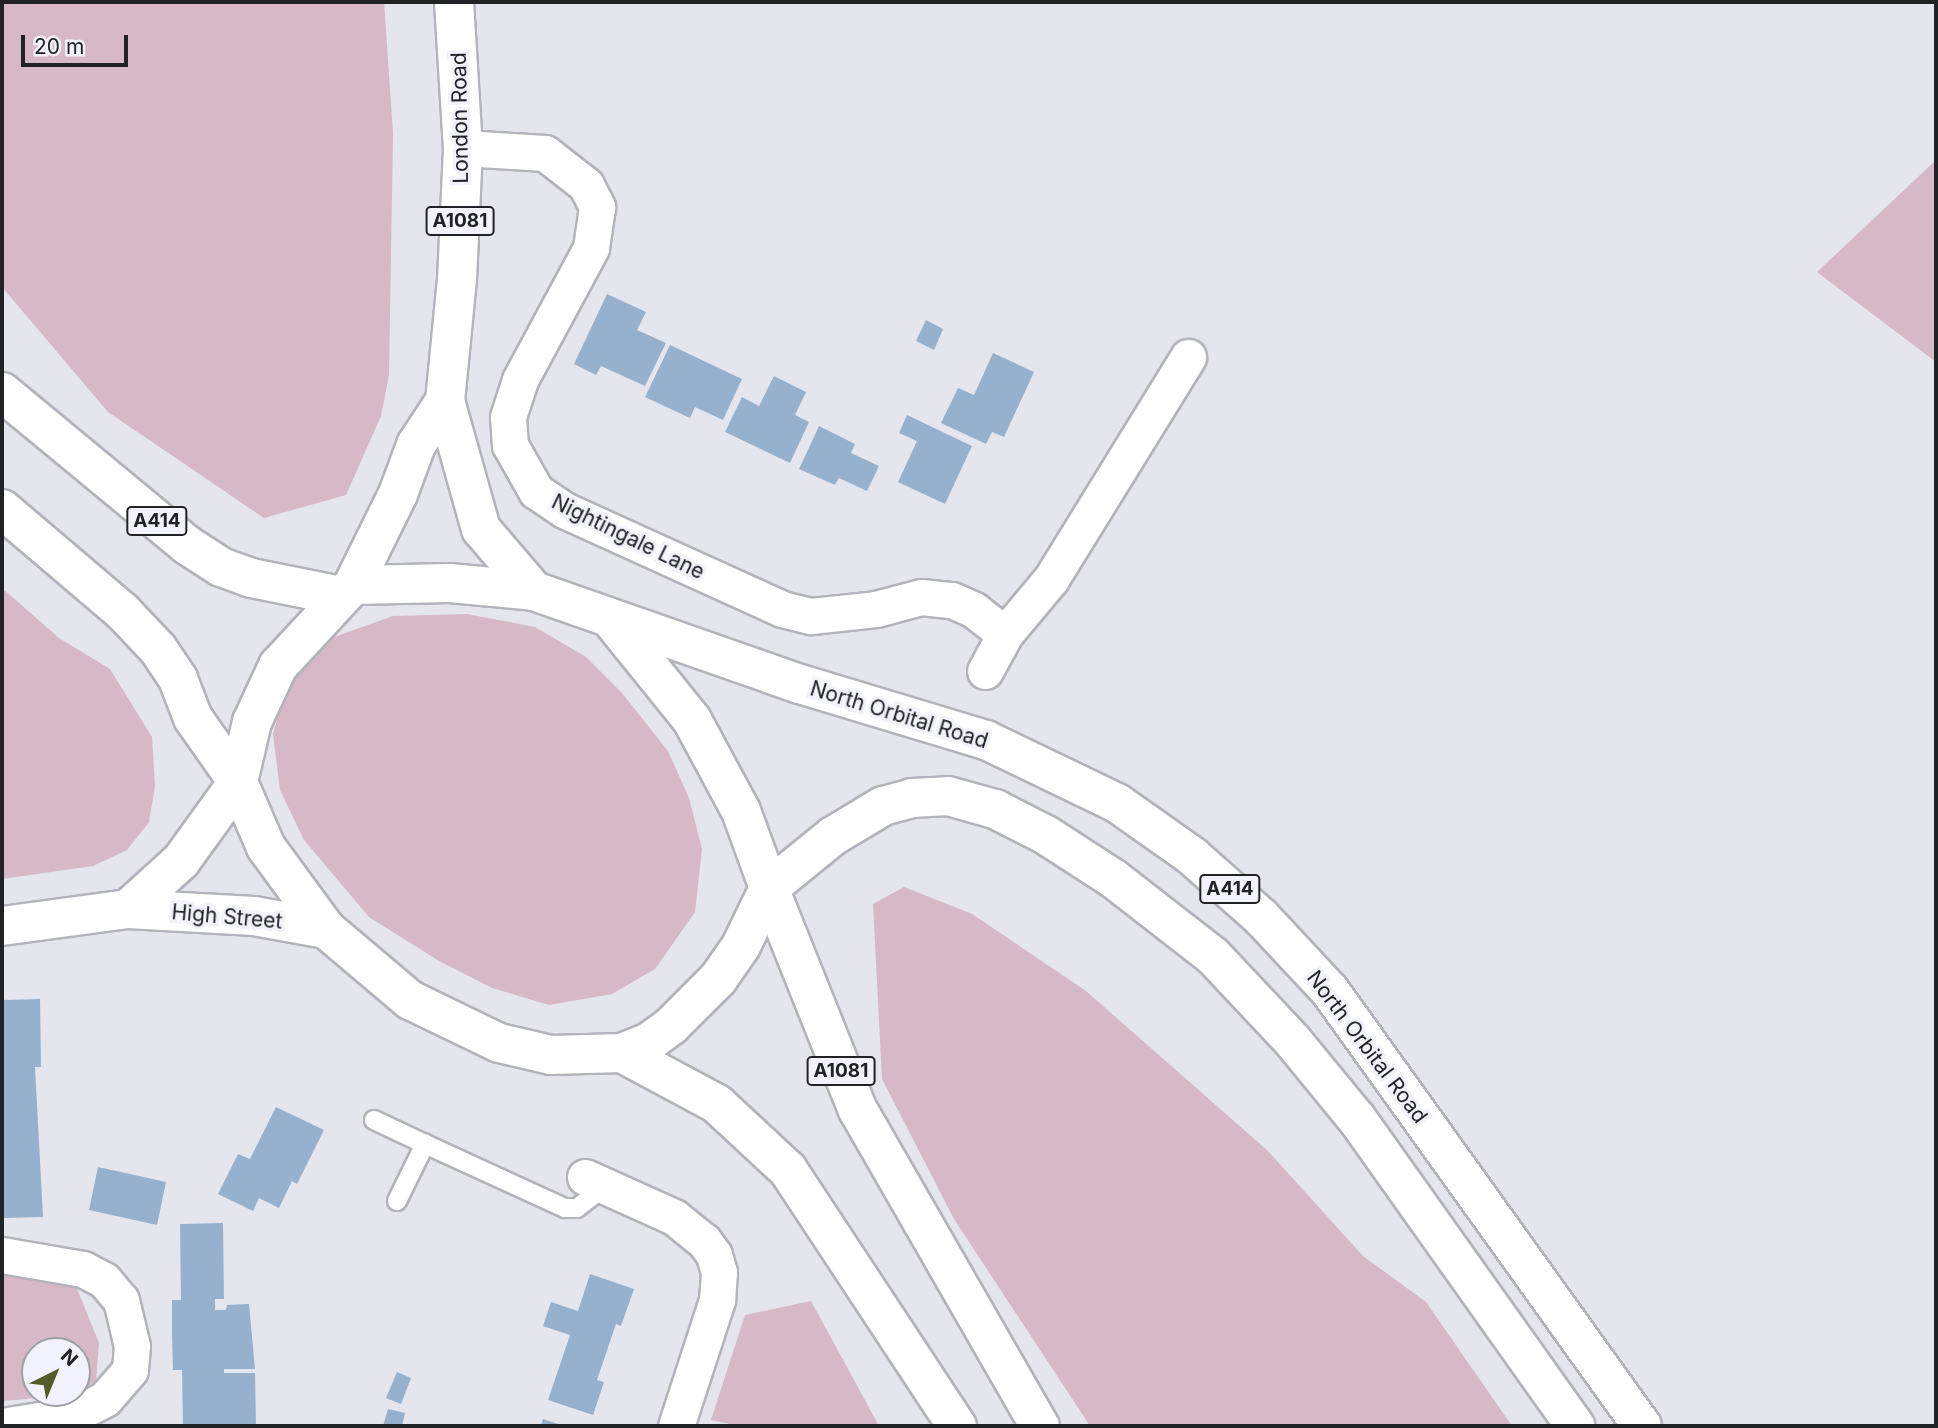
<!DOCTYPE html>
<style>
body{margin:0}
#map{position:relative;width:1938px;height:1428px;overflow:hidden;background:#e4e5ed;font-family:Inter,sans-serif}
div>[style]{position:absolute}
[style*='--x']{left:calc(var(--x)*1px);top:calc(var(--y)*1px);width:calc(var(--w)*1px);rotate:calc(var(--a)*1deg)}
.green>*{inset:0;background:#d6b8c6}
.building>*{inset:0;background:#96b1ce}
.roads{filter:drop-shadow(2px 0 #b2b3bb) drop-shadow(-2px 0 #b2b3bb) drop-shadow(0 2px #b2b3bb) drop-shadow(0 -2px #b2b3bb)}
.lane>*{height:18px;margin:-9px;padding:0 9px;transform-origin:9px;border-radius:9px;background:#fff}
.street>*{height:35px;margin:-17.5px;padding:0 17.5px;transform-origin:17.5px;border-radius:17.5px;background:#fff}
.secondary>*{height:38px;margin:-19px;padding:0 19px;transform-origin:19px;border-radius:19px;background:#fff}
.primary>*{height:38px;margin:-19px;padding:0 19px;transform-origin:19px;border-radius:19px;background:#fff}
.highway>*{height:38px;margin:-19px;padding:0 19px;transform-origin:19px;border-radius:19px;background:#fff}
span{translate:-50% -50%;white-space:nowrap;text-align:center;line-height:1.15;-webkit-text-stroke:7px #f1f2fb;paint-order:stroke}
.shield-label span{padding:2px 5px;background:#f1f2fb;border:2px solid;border-radius:5px;-webkit-text-stroke-width:0}
.shield-label{font-size:19px;color:#212225;font-weight:700}
.street-label{font-size:21px;color:#212225}
.frame{position:absolute;inset:0;border:4px solid #212225;pointer-events:none}
.north{position:absolute;left:21px;top:1337px;width:70px;height:70px;box-sizing:border-box;background:#f1f2fb;border:2px solid #9e9fa5;border-radius:50%;rotate:43deg;font-size:19px;font-weight:700;line-height:28px;text-align:center;color:#212225}
.north::after{content:'';display:block;margin:auto;width:24px;height:32px;background:#535c2a;clip-path:polygon(50% 0,100% 100%,50% 72%,0 100%)}
.scale{position:absolute;left:21px;top:35px;width:107px;height:32px;box-sizing:border-box;border:4px solid #212225;border-top:0;padding-left:9px;font-size:21px;line-height:24px;white-space:nowrap;color:#212225;-webkit-text-stroke:5px #f1f2fb;paint-order:stroke}
</style>
<div id="map">
<div class="green">
<div style="clip-path:polygon(2px 2px,384px 2px,393px 133px,389px 375px,381px 416px,346px 495px,264px 518px,108px 412px,2px 287px)"></div>
<div style="clip-path:polygon(1936px 160px,1936px 362px,1817px 272px)"></div>
<div style="clip-path:polygon(2px 588px,59px 638px,110px 669px,152px 737px,155px 786px,149px 822px,127px 850px,93px 866px,2px 879px)"></div>
<div style="clip-path:polygon(467px 614px,535px 627px,586px 657px,622px 693px,668px 751px,689px 798px,702px 849px,695px 912px,655px 969px,612px 994px,549px 1005px,492px 988px,439px 961px,369px 917px,304px 840px,280px 790px,273px 734px,287px 683px,326px 640px,393px 616px)"></div>
<div style="clip-path:polygon(904px 887px,972px 914px,1086px 991px,1268px 1151px,1363px 1256px,1426px 1302px,1512px 1426px,1090px 1426px,954px 1219px,882px 1079px,873px 904px)"></div>
<div style="clip-path:polygon(evenodd,2px 1275px,74px 1281px,99px 1343px,95px 1393px,2px 1401px,2px 1275px,35px 1351px,77px 1351px,77px 1393px,35px 1393px,35px 1351px)"></div>
<div style="clip-path:polygon(811px 1301px,879px 1426px,739px 1426px,711px 1420px,745px 1315px)"></div>
</div>
<div class="building">
<div style="clip-path:polygon(607px 294px,646px 312px,637px 330px,666px 343px,645px 386px,601px 366px,596px 375px,574px 364px)"></div>
<div style="clip-path:polygon(926px 320px,943px 329px,934px 350px,916px 341px)"></div>
<div style="clip-path:polygon(670px 345px,742px 379px,723px 420px,695px 407px,690px 418px,645px 397px)"></div>
<div style="clip-path:polygon(993px 353px,1034px 372px,1004px 437px,992px 432px,986px 444px,941px 423px,958px 388px,974px 395px)"></div>
<div style="clip-path:polygon(774px 376px,806px 392px,795px 415px,809px 422px,790px 463px,725px 432px,742px 397px,759px 406px)"></div>
<div style="clip-path:polygon(907px 415px,972px 446px,945px 504px,898px 482px,917px 441px,899px 433px)"></div>
<div style="clip-path:polygon(819px 426px,855px 444px,851px 453px,879px 466px,867px 491px,839px 478px,835px 485px,799px 469px)"></div>
<div style="clip-path:polygon(40px 999px,41px 1067px,35px 1067px,43px 1217px,2px 1218px,2px 1000px)"></div>
<div style="clip-path:polygon(276px 1107px,324px 1130px,297px 1184px,292px 1181px,279px 1208px,259px 1198px,253px 1211px,218px 1194px,238px 1154px,250px 1159px)"></div>
<div style="clip-path:polygon(98px 1167px,166px 1182px,157px 1225px,89px 1210px)"></div>
<div style="clip-path:polygon(223px 1223px,224px 1299px,215px 1299px,215px 1310px,226px 1310px,227px 1305px,249px 1304px,255px 1369px,224px 1369px,224px 1373px,255px 1373px,256px 1426px,183px 1426px,182px 1370px,173px 1370px,172px 1335px,172px 1300px,181px 1300px,180px 1224px)"></div>
<div style="clip-path:polygon(590px 1274px,634px 1289px,621px 1326px,616px 1324px,597px 1380px,604px 1382px,593px 1415px,548px 1400px,570px 1335px,543px 1326px,551px 1302px,578px 1311px)"></div>
<div style="clip-path:polygon(397px 1372px,411px 1378px,401px 1404px,386px 1398px)"></div>
<div style="clip-path:polygon(388px 1409px,405px 1413px,402px 1426px,383px 1426px)"></div>
<div style="clip-path:polygon(543px 1419px,564px 1426px,541px 1426px)"></div>
</div>
<div class="roads">
<div class="lane">
<div style="--x:374;--y:1120;--w:56;--a:25.2"></div>
<div style="--x:397;--y:1201;--w:64;--a:-63.8"></div>
<div style="--x:425;--y:1144;--w:154;--a:24.6"></div>
<div style="--x:565;--y:1208;--w:12;--a:0"></div>
<div style="--x:577;--y:1208;--w:36;--a:-38"></div>
</div>
<div class="street">
<div style="--x:463;--y:148;--w:82;--a:3.5"></div>
<div style="--x:545;--y:153;--w:52;--a:38"></div>
<div style="--x:586;--y:185;--w:25;--a:63"></div>
<div style="--x:597;--y:207;--w:41;--a:98.3"></div>
<div style="--x:591;--y:248;--w:150;--a:118.3"></div>
<div style="--x:520;--y:380;--w:39;--a:108"></div>
<div style="--x:508;--y:417;--w:28;--a:86"></div>
<div style="--x:510;--y:445;--w:53;--a:60.5"></div>
<div style="--x:536;--y:491;--w:34;--a:34"></div>
<div style="--x:564;--y:510;--w:239;--a:24.4"></div>
<div style="--x:782;--y:609;--w:30;--a:14"></div>
<div style="--x:811;--y:616;--w:65;--a:-6.1"></div>
<div style="--x:876;--y:609;--w:47;--a:-14.9"></div>
<div style="--x:921;--y:597;--w:31;--a:6"></div>
<div style="--x:952;--y:600;--w:24;--a:24"></div>
<div style="--x:974;--y:610;--w:39;--a:38"></div>
<div style="--x:985;--y:671;--w:42;--a:-61.6"></div>
<div style="--x:1005;--y:634;--w:72;--a:-50.1"></div>
<div style="--x:1051;--y:579;--w:261;--a:-58.3"></div>
<div style="--x:585;--y:1177;--w:98;--a:24.2"></div>
<div style="--x:674;--y:1217;--w:38;--a:39"></div>
<div style="--x:704;--y:1241;--w:17;--a:54"></div>
<div style="--x:714;--y:1255;--w:18;--a:74"></div>
<div style="--x:719;--y:1272;--w:28;--a:94"></div>
<div style="--x:717;--y:1300;--w:133;--a:108"></div>
<div style="--x:2;--y:1255;--w:82;--a:9.8"></div>
<div style="--x:83;--y:1269;--w:24;--a:28"></div>
<div style="--x:104;--y:1280;--w:26;--a:50"></div>
<div style="--x:121;--y:1300;--w:47;--a:76.6"></div>
<div style="--x:132;--y:1346;--w:24;--a:95"></div>
<div style="--x:130;--y:1370;--w:38;--a:131"></div>
<div style="--x:105;--y:1399;--w:33;--a:153"></div>
<div style="--x:76;--y:1414;--w:75;--a:170.8"></div>
</div>
<div class="secondary">
<div style="--x:128;--y:909;--w:72;--a:-42.2"></div>
<div style="--x:181;--y:861;--w:97;--a:-54.2"></div>
<div style="--x:2;--y:926;--w:127;--a:-7.7"></div>
<div style="--x:128;--y:909;--w:126;--a:3.2"></div>
<div style="--x:254;--y:916;--w:73;--a:10.2"></div>
</div>
<div class="primary">
<div style="--x:454;--y:2;--w:146;--a:86.5"></div>
<div style="--x:463;--y:148;--w:131;--a:92.6"></div>
<div style="--x:457;--y:279;--w:123;--a:95.6"></div>
<div style="--x:445;--y:401;--w:133;--a:74.3"></div>
<div style="--x:481;--y:529;--w:82;--a:49.5"></div>
<div style="--x:353;--y:585;--w:102;--a:-63.7"></div>
<div style="--x:398;--y:494;--w:52;--a:-69.8"></div>
<div style="--x:416;--y:445;--w:53;--a:-56.6"></div>
<div style="--x:769;--y:888;--w:239;--a:68.2"></div>
<div style="--x:858;--y:1110;--w:365;--a:60.1"></div>
<div style="--x:622;--y:1053;--w:108;--a:28.2"></div>
<div style="--x:717;--y:1104;--w:97;--a:42.9"></div>
<div style="--x:788;--y:1170;--w:307;--a:56.6"></div>
</div>
<div class="highway">
<div style="--x:2;--y:392;--w:240;--a:39.6"></div>
<div style="--x:187;--y:545;--w:40;--a:32.9"></div>
<div style="--x:221;--y:567;--w:32;--a:20"></div>
<div style="--x:251;--y:578;--w:91;--a:11.4"></div>
<div style="--x:2;--y:509;--w:159;--a:40.4"></div>
<div style="--x:123;--y:612;--w:51;--a:46.6"></div>
<div style="--x:158;--y:649;--w:36;--a:56"></div>
<div style="--x:178;--y:679;--w:42;--a:69"></div>
<div style="--x:193;--y:718;--w:78;--a:54.9"></div>
<div style="--x:613;--y:622;--w:126;--a:51.1"></div>
<div style="--x:692;--y:720;--w:103;--a:61.7"></div>
<div style="--x:741;--y:811;--w:82;--a:70"></div>
<div style="--x:769;--y:888;--w:64;--a:115.8"></div>
<div style="--x:741;--y:946;--w:40;--a:124.9"></div>
<div style="--x:718;--y:979;--w:66;--a:135"></div>
<div style="--x:671;--y:1026;--w:27;--a:144"></div>
<div style="--x:649;--y:1042;--w:29;--a:158"></div>
<div style="--x:622;--y:1053;--w:71;--a:178.4"></div>
<div style="--x:551;--y:1055;--w:53;--a:-167"></div>
<div style="--x:499;--y:1043;--w:99;--a:-154.2"></div>
<div style="--x:410;--y:1000;--w:110;--a:-139.8"></div>
<div style="--x:326;--y:929;--w:102;--a:-126.2"></div>
<div style="--x:266;--y:847;--w:71;--a:-113.3"></div>
<div style="--x:238;--y:782;--w:62;--a:-76.9"></div>
<div style="--x:252;--y:722;--w:62;--a:-65.1"></div>
<div style="--x:278;--y:666;--w:110;--a:-47.2"></div>
<div style="--x:353;--y:585;--w:97;--a:-1.2"></div>
<div style="--x:450;--y:583;--w:84;--a:5.4"></div>
<div style="--x:534;--y:591;--w:282;--a:19.3"></div>
<div style="--x:800;--y:684;--w:194;--a:16.8"></div>
<div style="--x:986;--y:740;--w:145;--a:25.7"></div>
<div style="--x:1117;--y:803;--w:92;--a:35.2"></div>
<div style="--x:1192;--y:856;--w:92;--a:41.5"></div>
<div style="--x:1261;--y:917;--w:101;--a:47"></div>
<div style="--x:1330;--y:991;--w:535;--a:54.35"></div>
<div style="--x:769;--y:888;--w:82;--a:-39.1"></div>
<div style="--x:833;--y:836;--w:58;--a:-31"></div>
<div style="--x:883;--y:806;--w:30;--a:-15"></div>
<div style="--x:912;--y:798;--w:36;--a:-3"></div>
<div style="--x:948;--y:796;--w:49;--a:15.5"></div>
<div style="--x:995;--y:809;--w:57;--a:27"></div>
<div style="--x:1046;--y:835;--w:81;--a:32.9"></div>
<div style="--x:1114;--y:879;--w:125;--a:37.9"></div>
<div style="--x:1213;--y:956;--w:115;--a:46.8"></div>
<div style="--x:1292;--y:1040;--w:102;--a:50.6"></div>
<div style="--x:1357;--y:1119;--w:377;--a:54.6"></div>
</div>
</div>
<div class="shield-label">
<span style="left:460px;top:221px">A1081</span>
<span style="left:157px;top:521px">A414</span>
<span style="left:1230px;top:889px">A414</span>
<span style="left:841px;top:1071px">A1081</span>
</div>
<div class="street-label">
<span style="left:460px;top:118px;rotate:-91deg">London Road</span>
<span style="left:628px;top:537px;rotate:26deg">Nightingale Lane</span>
<span style="left:899px;top:715px;rotate:17deg">North Orbital Road</span>
<span style="left:227px;top:917px;rotate:5deg">High Street</span>
<span style="left:1367px;top:1047px;rotate:53deg">North Orbital Road</span>
</div>
<div class="frame"></div>
<div class="north">N</div>
<div class="scale">20 m</div>
</div>
